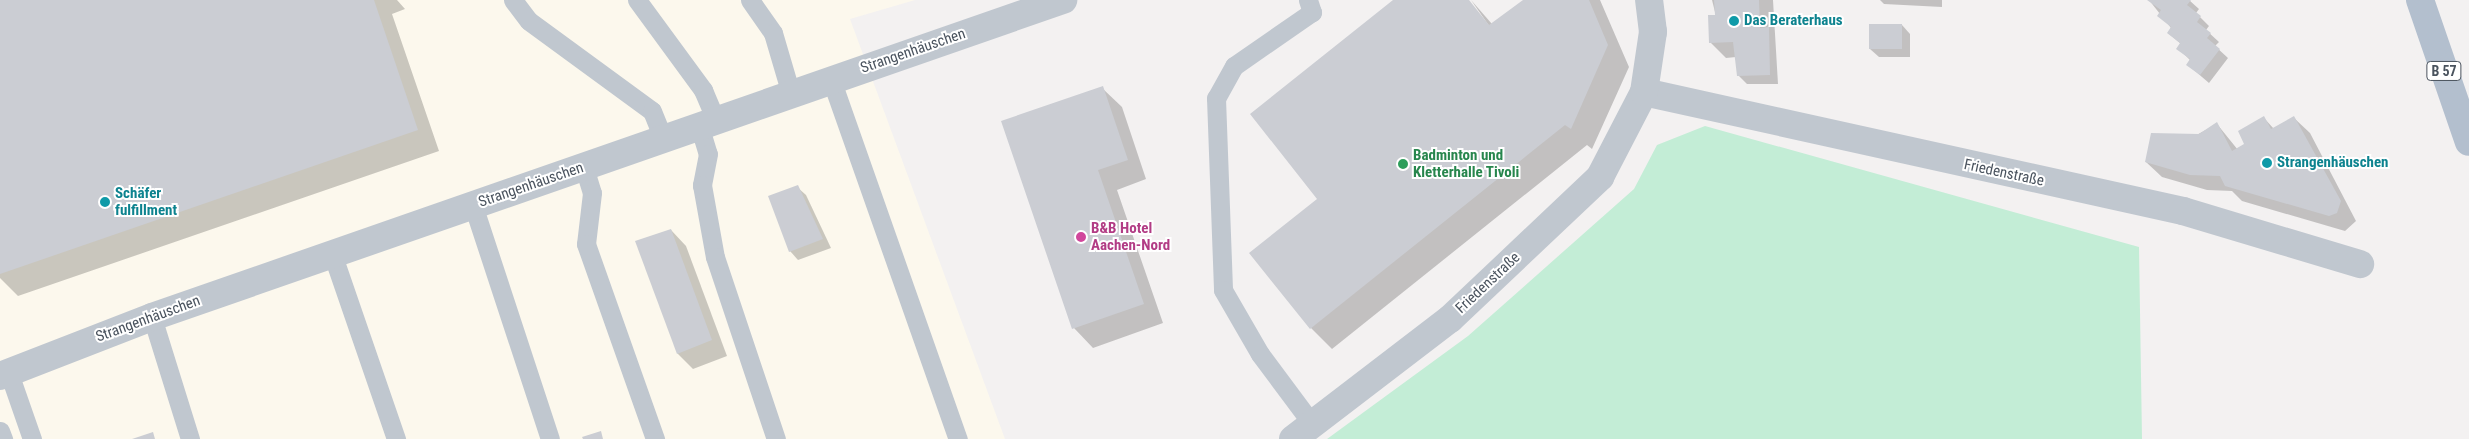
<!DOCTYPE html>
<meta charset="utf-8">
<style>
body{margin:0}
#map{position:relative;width:2469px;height:439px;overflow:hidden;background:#f3f1f1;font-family:"Roboto Condensed",sans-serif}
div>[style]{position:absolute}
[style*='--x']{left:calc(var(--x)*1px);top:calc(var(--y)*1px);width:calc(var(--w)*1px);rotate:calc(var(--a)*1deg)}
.commercial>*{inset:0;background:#fcf8ed}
.green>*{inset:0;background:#c3edd6}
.shadow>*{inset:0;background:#0003}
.building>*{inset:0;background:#cbcdd3}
.service>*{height:19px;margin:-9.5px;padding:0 9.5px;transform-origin:9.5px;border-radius:9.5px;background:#c0c7cf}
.minor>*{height:28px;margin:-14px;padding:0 14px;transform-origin:14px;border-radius:14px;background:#c0c7cf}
.tertiary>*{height:28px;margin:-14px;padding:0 14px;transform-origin:14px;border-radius:14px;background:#c0c7cf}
.primary>*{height:28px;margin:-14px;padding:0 14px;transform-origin:14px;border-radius:14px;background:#b3bfce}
.dots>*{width:14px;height:14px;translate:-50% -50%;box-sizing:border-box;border:2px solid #fff;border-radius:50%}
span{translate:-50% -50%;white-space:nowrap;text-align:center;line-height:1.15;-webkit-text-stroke:4px #fff;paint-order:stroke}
.shield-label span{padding:1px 4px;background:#fff;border:1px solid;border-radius:4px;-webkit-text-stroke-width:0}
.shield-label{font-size:14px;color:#4a535e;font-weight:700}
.culture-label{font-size:15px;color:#0d838f;font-weight:700}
.left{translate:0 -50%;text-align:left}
.street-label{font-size:15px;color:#4a535e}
.leisure-label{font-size:15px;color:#27864d;font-weight:700}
.hotel-label{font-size:15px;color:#b23c85;font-weight:700}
</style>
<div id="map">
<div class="commercial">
<div style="clip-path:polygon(0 0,915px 0,850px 19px,1005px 439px,0 439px)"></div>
</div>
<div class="green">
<div style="clip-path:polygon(1705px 126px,2139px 247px,2142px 439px,1327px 439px,1468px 336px,1634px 189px,1657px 145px)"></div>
</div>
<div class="shadow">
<div style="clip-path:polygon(0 0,397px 0,405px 9px,392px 14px,439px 151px,18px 296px,0 278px)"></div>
<div style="clip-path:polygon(1395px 0,1468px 0,1492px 30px,1471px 0,1492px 24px,1526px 0,1600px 0,1629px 67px,1592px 149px,1587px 145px,1332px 349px,1311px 328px,1319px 200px)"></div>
<div style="clip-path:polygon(1712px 0,1773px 0,1778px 84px,1747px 84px,1738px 75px,1736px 57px,1726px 58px,1710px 42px,1716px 16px)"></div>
<div style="clip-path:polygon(1880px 0,1942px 0,1942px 7px,1884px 4px)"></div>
<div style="clip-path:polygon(2149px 0,2189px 0,2199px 9px,2196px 13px,2209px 26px,2206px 30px,2219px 42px,2215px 46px,2228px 58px,2209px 83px,2188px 65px,2191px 61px,2178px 48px,2181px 44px,2168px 33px,2171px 28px)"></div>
<div style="clip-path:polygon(1902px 25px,1910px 34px,1910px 57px,1879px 57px,1870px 49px)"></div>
<div style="clip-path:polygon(1102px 88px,1122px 107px,1146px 179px,1117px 190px,1163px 323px,1093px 348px,1074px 328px,1003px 122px)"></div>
<div style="clip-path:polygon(2264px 118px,2274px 129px,2294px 118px,2310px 133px,2356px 221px,2345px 231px,2242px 201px,2232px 191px,2207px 190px,2162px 177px,2146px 162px,2217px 124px,2238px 150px,2247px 144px)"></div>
<div style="clip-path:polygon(797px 187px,806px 195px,831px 248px,798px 260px,790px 251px)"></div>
<div style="clip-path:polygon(671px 230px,686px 246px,727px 356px,693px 369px,678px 354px)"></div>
</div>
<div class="building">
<div style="clip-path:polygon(0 0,374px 0,418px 130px,0 274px)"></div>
<div style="clip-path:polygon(1393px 0,1469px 0,1489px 25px,1523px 0,1589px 0,1608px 45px,1571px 129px,1565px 125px,1310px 329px,1249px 253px,1317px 199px,1250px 114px)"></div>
<div style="clip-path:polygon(1714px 0,1759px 0,1760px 28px,1769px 27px,1770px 75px,1737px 76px,1733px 42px,1709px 43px,1708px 15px,1715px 15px)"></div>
<div style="clip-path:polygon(2147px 0,2191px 0,2187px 5px,2201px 16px,2197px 22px,2211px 33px,2207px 38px,2220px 49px,2200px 75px,2186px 65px,2190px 59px,2176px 49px,2180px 43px,2167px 33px,2171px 27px,2157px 16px,2161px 10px)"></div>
<div style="clip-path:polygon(1869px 24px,1902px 24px,1902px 49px,1869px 49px)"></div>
<div style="clip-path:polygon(1103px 86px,1128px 160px,1098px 170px,1144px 304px,1072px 329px,1001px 121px)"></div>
<div style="clip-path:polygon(2264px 116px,2271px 129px,2294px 116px,2341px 201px,2337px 213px,2329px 216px,2225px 186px,2220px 176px,2190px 175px,2145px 162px,2151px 133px,2199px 134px,2217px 122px,2232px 151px,2244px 144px,2238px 131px)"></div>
<div style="clip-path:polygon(798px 185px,823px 239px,789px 252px,768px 196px)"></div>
<div style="clip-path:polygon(671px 229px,712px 340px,677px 354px,635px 241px)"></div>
<div style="clip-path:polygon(601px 431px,603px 439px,583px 439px,582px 437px)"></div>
<div style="clip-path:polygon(153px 432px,155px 439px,132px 439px)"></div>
</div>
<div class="service">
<div style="--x:513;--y:0;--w:26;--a:53"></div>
<div style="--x:529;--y:21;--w:152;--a:36.2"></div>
<div style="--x:652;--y:111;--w:29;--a:68"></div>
<div style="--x:637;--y:0;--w:112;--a:53.7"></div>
<div style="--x:703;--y:90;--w:33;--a:67"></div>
<div style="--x:750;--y:0;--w:40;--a:55.1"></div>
<div style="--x:773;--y:33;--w:64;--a:73.6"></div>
<div style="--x:1308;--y:0;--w:13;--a:72"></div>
<div style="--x:1312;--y:12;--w:95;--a:145.3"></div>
<div style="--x:1234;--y:66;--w:37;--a:119"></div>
<div style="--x:1216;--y:98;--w:192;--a:87.9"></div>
<div style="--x:1223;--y:290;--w:74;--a:60"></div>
<div style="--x:1260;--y:354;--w:89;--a:53.3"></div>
<div style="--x:831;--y:79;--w:382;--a:70.6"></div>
<div style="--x:699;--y:125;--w:30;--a:73"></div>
<div style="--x:708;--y:154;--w:32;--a:101"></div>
<div style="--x:702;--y:185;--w:73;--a:79.8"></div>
<div style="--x:715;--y:257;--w:192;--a:71.5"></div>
<div style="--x:584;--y:167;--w:27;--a:73"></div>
<div style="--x:592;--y:193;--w:51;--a:96.7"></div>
<div style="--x:586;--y:244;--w:207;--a:70.5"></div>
<div style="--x:473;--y:205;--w:246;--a:71.8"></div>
<div style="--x:332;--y:253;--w:197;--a:71"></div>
<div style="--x:152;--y:317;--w:128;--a:72.7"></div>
<div style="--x:9;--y:373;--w:70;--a:70.8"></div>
<div style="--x:0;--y:431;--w:9;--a:69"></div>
</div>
<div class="minor">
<div style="--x:1644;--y:92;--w:552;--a:12.45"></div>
<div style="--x:2183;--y:211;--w:185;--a:16.7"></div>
<div style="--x:1293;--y:439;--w:198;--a:-37.4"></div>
<div style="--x:1450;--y:319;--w:207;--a:-43.4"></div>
<div style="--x:1600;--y:177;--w:96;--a:-62.6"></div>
<div style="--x:1644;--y:92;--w:61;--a:-81.5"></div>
<div style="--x:1653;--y:32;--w:32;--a:-97"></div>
</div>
<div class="tertiary">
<div style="--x:0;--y:376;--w:163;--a:-21.2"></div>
<div style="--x:152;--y:317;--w:965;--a:-19.19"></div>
</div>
<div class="primary">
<div style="--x:2420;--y:0;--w:150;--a:71"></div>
</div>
<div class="dots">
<div style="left:1734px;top:21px;background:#0f9aa8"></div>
<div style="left:2267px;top:163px;background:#0f9aa8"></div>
<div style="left:1403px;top:164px;background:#2e9e5b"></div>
<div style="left:105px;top:202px;background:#0f9aa8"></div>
<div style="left:1081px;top:237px;background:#d1479c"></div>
</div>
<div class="shield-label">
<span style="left:2444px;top:71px">B 57</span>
</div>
<div class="culture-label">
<span class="left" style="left:1744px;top:21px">Das Beraterhaus</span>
<span class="left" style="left:2277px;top:163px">Strangenhäuschen</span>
<span class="left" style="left:115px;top:202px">Schäfer<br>fulfillment</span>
</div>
<div class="street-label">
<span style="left:913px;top:51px;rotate:-19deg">Strangenhäuschen</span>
<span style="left:2004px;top:173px;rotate:12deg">Friedenstraße</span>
<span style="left:531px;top:185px;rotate:-19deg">Strangenhäuschen</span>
<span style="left:1488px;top:283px;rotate:-43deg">Friedenstraße</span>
<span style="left:148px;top:319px;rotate:-20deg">Strangenhäuschen</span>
</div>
<div class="leisure-label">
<span class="left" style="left:1413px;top:164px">Badminton und<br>Kletterhalle Tivoli</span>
</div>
<div class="hotel-label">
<span class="left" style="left:1091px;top:237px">B&amp;B Hotel<br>Aachen-Nord</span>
</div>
</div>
